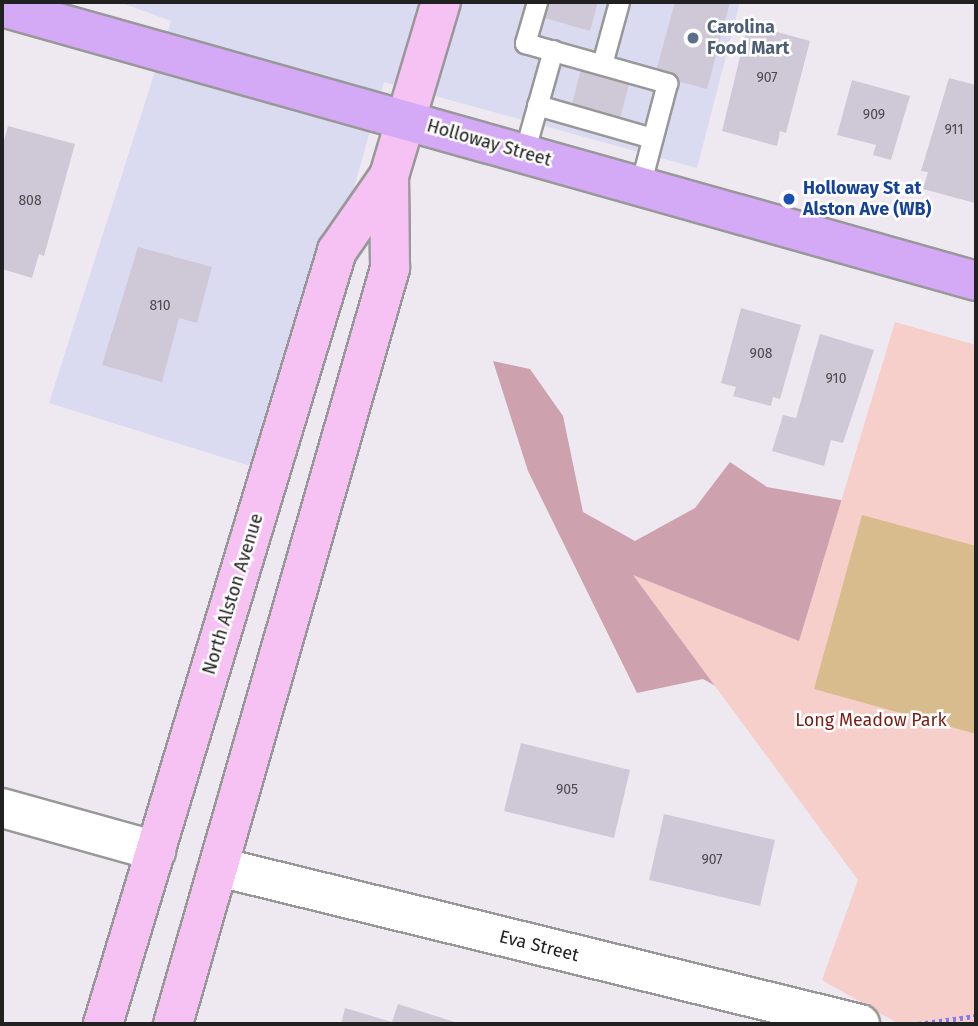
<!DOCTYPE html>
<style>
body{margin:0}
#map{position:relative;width:978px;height:1026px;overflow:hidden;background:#eee9f1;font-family:"Fira Sans",sans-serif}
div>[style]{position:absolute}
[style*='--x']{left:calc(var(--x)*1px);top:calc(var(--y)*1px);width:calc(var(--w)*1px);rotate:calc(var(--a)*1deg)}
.commercial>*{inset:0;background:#dadaf0}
.forest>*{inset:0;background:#cda1ae}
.park>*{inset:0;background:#f6ceca}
.pitch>*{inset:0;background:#d9bc8d}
.building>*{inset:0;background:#cfc9d7}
.path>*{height:4.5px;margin-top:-2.25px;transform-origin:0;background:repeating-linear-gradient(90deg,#877af0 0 3.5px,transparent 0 7px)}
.roads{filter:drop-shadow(2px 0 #989898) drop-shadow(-2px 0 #989898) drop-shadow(0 2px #989898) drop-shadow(0 -2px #989898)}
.service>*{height:19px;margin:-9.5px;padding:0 9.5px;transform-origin:9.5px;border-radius:9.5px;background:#fff}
.minor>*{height:38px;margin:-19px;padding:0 19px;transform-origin:19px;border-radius:19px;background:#fff}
.secondary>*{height:38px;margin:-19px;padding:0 19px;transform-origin:19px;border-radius:19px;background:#f5c2f3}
.primary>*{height:38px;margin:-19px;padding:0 19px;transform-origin:19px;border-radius:19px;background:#d4a9f5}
.dots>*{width:19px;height:19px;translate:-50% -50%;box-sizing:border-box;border:4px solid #fff;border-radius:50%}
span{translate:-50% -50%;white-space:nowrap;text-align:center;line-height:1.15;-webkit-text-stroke:5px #fff;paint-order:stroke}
.number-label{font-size:14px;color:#4c4b4e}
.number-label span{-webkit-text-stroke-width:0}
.service-label{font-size:18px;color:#4e5e75;font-weight:700}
.left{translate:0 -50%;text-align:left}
.street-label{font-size:18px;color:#212121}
.transit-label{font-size:18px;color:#164399;font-weight:700}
.park-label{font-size:18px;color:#7a1d15}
.frame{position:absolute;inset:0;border:4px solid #212121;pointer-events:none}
</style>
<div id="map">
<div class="commercial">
<div style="clip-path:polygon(119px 2px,740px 2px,697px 168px,384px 82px,273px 473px,49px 403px,171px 21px)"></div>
</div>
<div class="forest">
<div style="clip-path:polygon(493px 361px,530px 369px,563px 416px,583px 512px,635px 541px,695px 508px,730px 462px,767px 487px,846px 501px,775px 719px,703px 679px,637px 693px,528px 471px)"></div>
</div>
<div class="park">
<div style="clip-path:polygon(895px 322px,976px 345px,976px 1024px,899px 1024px,822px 980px,858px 880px,633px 575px,799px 641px)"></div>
</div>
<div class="pitch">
<div style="clip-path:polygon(862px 515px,976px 546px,976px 734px,814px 689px)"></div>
</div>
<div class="building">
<div style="clip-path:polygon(542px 2px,598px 2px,590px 31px,538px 16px)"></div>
<div style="clip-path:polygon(675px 2px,730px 2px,707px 89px,655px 75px)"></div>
<div style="clip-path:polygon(748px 24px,810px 41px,786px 133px,780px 131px,777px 146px,722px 131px)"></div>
<div style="clip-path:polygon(582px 64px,631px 77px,618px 126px,570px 113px)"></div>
<div style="clip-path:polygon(949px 78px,976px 85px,975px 203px,923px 189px,928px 172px,921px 171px)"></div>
<div style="clip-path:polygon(852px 80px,910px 96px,891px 160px,873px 155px,876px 145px,837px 135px)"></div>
<div style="clip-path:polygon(8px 126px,75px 144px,44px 256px,39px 254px,32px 278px,2px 269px,2px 148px)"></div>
<div style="clip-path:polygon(138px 247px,212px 267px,197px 323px,179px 318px,162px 382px,102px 365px)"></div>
<div style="clip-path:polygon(741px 308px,801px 325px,780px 399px,773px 397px,771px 406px,733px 396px,736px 387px,721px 383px)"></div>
<div style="clip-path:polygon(820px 334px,874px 350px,843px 443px,831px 440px,824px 466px,772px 451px,783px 415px,796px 418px)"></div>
<div style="clip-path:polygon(521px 743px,630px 770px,614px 838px,504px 811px)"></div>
<div style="clip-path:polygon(664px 814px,775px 840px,760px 906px,649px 880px)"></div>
<div style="clip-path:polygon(398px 1004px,461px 1024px,341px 1024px,345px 1008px,392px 1022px)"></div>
</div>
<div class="path">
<div style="--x:918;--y:1024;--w:59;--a:-7.9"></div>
</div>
<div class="roads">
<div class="service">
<div style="--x:537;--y:2;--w:43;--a:106.3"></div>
<div style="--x:525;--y:43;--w:148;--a:15.7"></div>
<div style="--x:667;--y:83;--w:106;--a:104.7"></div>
<div style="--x:602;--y:64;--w:64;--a:-74.7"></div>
<div style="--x:537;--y:105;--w:120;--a:16"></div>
<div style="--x:524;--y:153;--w:107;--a:-74.3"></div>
</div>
<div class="minor">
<div style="--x:2;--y:808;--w:160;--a:15.6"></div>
<div style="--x:219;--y:867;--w:660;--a:13.76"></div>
</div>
<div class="secondary">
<div style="--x:103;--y:1024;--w:808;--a:-73.16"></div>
<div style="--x:337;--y:251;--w:91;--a:-55.3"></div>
<div style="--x:173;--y:1024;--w:787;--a:-73.98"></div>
<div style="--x:390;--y:268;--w:92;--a:-90.6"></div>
<div style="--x:389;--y:176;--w:182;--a:-73.4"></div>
</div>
<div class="primary">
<div style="--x:2;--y:7;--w:1012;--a:15.71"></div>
</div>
</div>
<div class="dots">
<div style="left:693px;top:38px;background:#5c6f8a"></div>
<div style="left:789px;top:199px;background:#1a4fb4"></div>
</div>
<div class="number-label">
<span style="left:767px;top:78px">907</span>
<span style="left:874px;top:115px">909</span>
<span style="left:954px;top:130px">911</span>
<span style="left:30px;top:201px">808</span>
<span style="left:160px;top:306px">810</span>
<span style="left:761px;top:354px">908</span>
<span style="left:836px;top:379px">910</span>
<span style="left:567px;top:790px">905</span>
<span style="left:712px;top:860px">907</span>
</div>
<div class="service-label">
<span class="left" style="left:707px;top:38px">Carolina<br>Food Mart</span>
</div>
<div class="street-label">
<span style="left:489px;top:143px;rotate:16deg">Holloway Street</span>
<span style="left:233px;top:594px;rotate:-73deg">North Alston Avenue</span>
<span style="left:539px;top:946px;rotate:14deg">Eva Street</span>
</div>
<div class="transit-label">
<span class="left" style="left:803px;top:199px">Holloway St at<br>Alston Ave (WB)</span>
</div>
<div class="park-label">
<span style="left:871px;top:720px">Long Meadow Park</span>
</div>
<div class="frame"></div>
</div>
